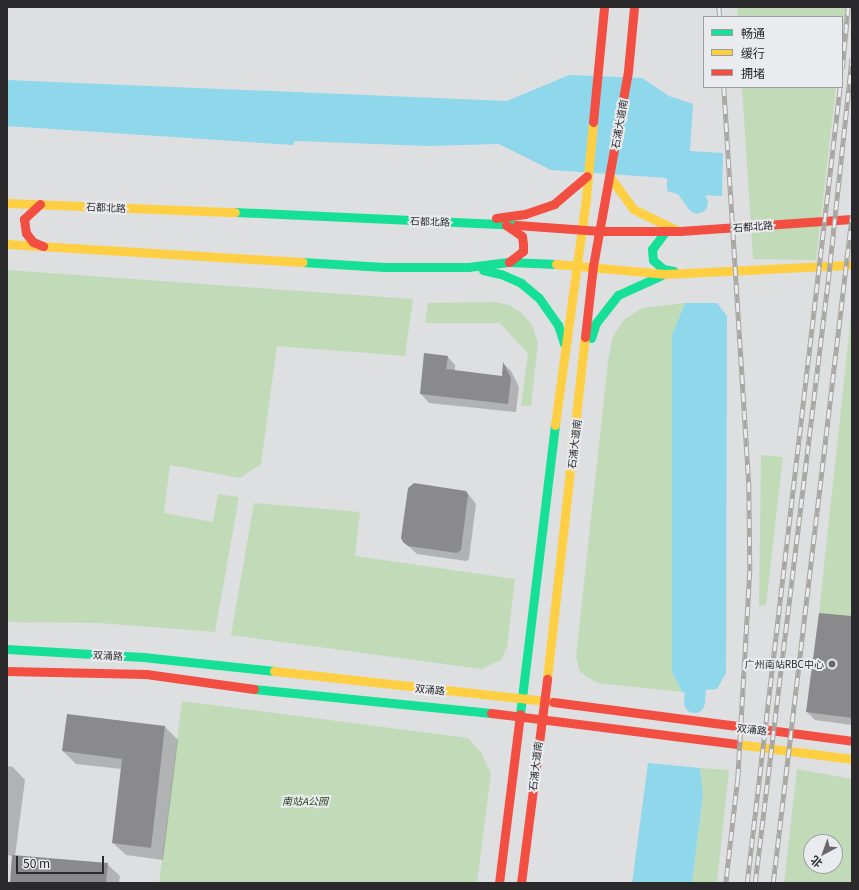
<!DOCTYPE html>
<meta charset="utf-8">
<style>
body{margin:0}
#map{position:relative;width:859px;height:890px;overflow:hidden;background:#dedfe1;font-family:Georgia,"Noto Sans SC",serif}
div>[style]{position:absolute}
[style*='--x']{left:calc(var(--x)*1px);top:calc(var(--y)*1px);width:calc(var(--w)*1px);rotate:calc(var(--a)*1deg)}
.green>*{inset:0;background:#c1dbb9}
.water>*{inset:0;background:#8fd7ea}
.shadow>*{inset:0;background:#0003}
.river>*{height:21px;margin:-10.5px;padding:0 10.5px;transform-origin:10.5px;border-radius:10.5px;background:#8fd7ea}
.building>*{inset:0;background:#8a8a8c}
.fast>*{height:9px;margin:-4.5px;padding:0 4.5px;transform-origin:4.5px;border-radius:4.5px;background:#16e098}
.slow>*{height:9px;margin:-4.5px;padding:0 4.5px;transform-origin:4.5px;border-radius:4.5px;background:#ffcf43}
.jam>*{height:9px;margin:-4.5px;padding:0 4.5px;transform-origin:4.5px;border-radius:4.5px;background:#f24e42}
.rail>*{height:4.5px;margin-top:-2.25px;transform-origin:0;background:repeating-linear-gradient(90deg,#eaebef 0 9px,#a8a6a1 0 18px);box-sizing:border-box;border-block:1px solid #a8a6a1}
.dots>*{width:11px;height:11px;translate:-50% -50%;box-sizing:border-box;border:2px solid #eaebef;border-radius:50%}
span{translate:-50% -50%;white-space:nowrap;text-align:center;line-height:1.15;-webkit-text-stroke:4px #eaebef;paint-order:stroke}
.street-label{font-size:10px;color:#2a2a2c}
.poi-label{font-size:10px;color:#2a2a2c}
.right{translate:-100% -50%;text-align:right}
.park-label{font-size:10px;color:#1c3a0d;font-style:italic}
.frame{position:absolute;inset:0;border:8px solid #2a2a2c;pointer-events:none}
.legend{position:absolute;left:703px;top:16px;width:140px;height:72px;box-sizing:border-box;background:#eaebef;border:1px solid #9d9ea1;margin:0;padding:5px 7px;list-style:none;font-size:12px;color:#2a2a2c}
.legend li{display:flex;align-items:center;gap:8px;height:20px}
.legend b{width:20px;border:1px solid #9d9ea1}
.north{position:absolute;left:803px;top:834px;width:40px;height:40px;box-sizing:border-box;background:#eaebef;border:1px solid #9d9ea1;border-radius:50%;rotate:221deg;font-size:11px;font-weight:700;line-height:16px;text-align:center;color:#2a2a2c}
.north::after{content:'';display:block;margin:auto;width:14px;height:18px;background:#69696b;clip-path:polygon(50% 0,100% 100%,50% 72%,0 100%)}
.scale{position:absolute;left:16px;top:856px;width:88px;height:18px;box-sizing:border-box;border:2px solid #2a2a2c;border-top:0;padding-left:5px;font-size:12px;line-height:14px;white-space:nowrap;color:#2a2a2c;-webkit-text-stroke:3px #eaebef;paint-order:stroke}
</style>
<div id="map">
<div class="green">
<div style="clip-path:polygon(737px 7px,846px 7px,842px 41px,842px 17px,738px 17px)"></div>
<div style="clip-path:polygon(742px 87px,836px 87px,816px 260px,753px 259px)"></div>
<div style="clip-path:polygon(7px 270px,413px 299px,405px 356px,277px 346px,261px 464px,240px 478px,170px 465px,164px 513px,213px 522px,218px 494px,239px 497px,215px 632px,99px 623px,7px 622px)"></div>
<div style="clip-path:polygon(495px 302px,509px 305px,522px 313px,532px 325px,538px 343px,531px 406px,521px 406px,528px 354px,500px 323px,425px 323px,428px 303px)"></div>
<div style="clip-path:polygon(685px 303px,672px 335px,672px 672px,682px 692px,597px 683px,580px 672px,576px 657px,608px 361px,613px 336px,625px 319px,642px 308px)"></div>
<div style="clip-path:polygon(852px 306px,852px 616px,819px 613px)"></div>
<div style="clip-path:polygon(761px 455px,783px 457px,766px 605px,759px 606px)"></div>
<div style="clip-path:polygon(254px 503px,360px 512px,355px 556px,515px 579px,507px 647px,501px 660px,481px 669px,231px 635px)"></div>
<div style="clip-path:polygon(182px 701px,468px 738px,481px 752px,491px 774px,477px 883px,159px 883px)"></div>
<div style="clip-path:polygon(700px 768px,729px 770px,717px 883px,692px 883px,703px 794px)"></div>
<div style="clip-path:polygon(evenodd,797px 769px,852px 779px,852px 883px,784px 883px,797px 769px,811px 842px,835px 842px,835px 866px,811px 866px,811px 842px)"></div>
</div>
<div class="water">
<div style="clip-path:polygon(569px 75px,642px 78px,669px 96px,693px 104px,690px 151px,723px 153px,722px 196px,677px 194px,667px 191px,667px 178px,551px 170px,499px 144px,429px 146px,295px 141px,293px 145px,7px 126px,7px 80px,507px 101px)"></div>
<div style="clip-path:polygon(685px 303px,717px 303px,727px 316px,726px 673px,717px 689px,682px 692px,672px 672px,672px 335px)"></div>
<div style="clip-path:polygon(648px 763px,700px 768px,703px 794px,692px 883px,632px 883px)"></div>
</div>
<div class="shadow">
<div style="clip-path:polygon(447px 356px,455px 365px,455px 371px,502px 377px,504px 364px,511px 371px,519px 387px,516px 412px,429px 403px,421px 394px)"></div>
<div style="clip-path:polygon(466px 491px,476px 504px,469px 559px,466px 561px,417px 554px,404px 542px)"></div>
<div style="clip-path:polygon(852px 617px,852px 725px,815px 720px,807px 712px)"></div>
<div style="clip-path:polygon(68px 715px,165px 727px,178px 740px,163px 860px,126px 855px,113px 843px,122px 769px,76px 764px,63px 751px)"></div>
<div style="clip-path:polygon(7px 766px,13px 767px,25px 780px,15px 856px,107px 864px,120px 876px,119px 883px,11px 883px,13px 856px,7px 855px)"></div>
</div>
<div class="river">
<div style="--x:674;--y:171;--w:39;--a:54"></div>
<div style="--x:694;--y:702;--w:39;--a:-86"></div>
</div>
<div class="building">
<div style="clip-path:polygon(424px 353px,448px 356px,446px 369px,502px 376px,503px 362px,511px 378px,508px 404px,420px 394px)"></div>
<div style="clip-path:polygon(414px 483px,466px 491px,468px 495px,461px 550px,457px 553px,408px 546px,403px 542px,401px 538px,408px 488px)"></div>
<div style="clip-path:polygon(819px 613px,852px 616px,852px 718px,806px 712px)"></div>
<div style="clip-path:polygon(67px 714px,165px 726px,151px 848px,112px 843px,122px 759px,62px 751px)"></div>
<div style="clip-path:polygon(12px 855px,108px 863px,106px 883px,10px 883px)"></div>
</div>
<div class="fast">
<div style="--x:235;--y:212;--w:282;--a:2.6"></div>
<div style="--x:665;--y:232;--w:21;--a:127"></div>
<div style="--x:652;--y:249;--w:11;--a:85"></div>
<div style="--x:653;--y:260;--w:13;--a:42"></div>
<div style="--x:663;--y:269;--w:11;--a:10"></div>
<div style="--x:302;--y:262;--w:82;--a:3.5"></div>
<div style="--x:384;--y:267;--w:84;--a:0"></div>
<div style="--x:468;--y:267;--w:41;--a:-7"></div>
<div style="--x:509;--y:262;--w:47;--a:2.4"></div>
<div style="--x:483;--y:270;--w:18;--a:13"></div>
<div style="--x:501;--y:274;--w:22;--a:24"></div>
<div style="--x:521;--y:283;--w:23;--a:40"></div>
<div style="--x:539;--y:298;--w:33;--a:55"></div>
<div style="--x:558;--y:325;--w:19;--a:72"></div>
<div style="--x:591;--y:338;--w:16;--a:-72"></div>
<div style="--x:596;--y:323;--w:36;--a:-52"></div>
<div style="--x:618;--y:295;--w:48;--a:-24.4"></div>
<div style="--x:7;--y:649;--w:136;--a:3.4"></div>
<div style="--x:143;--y:657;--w:132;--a:6.1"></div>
<div style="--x:254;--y:689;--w:238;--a:5.8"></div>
<div style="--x:520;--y:714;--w:291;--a:-83.1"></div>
</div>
<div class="slow">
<div style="--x:610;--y:177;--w:39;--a:54"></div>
<div style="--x:633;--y:209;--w:46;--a:26"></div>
<div style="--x:7;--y:203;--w:228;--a:2.3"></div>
<div style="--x:7;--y:244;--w:296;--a:3.5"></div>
<div style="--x:556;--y:264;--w:109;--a:5.2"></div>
<div style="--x:665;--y:274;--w:187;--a:-2.8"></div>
<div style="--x:555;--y:425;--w:229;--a:-82.2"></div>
<div style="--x:586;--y:198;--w:76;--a:-84.7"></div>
<div style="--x:274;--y:671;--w:281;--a:6.3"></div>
<div style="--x:547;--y:679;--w:344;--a:-83.7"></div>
<div style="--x:737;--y:744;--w:116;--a:7.4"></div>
</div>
<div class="jam">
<div style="--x:593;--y:122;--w:116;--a:-84.5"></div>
<div style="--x:40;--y:204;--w:22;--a:137"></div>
<div style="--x:24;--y:219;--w:14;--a:82"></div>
<div style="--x:26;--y:233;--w:11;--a:52"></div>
<div style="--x:33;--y:242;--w:11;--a:22"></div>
<div style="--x:496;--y:218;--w:29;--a:-8"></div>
<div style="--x:525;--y:214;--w:31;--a:-19"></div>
<div style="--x:554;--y:204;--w:43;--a:-40.3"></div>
<div style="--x:506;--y:225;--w:19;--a:35"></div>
<div style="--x:522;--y:236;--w:8;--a:83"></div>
<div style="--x:523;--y:244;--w:7;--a:90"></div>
<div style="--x:523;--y:251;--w:18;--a:142"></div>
<div style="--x:517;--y:225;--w:83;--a:4.1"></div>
<div style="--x:600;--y:231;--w:80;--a:0"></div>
<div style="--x:680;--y:231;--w:172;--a:-4"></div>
<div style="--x:585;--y:337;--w:71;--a:-83.6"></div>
<div style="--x:593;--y:266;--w:198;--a:-79.8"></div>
<div style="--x:628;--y:71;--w:64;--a:-84.6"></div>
<div style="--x:7;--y:671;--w:139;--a:1.2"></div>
<div style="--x:146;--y:674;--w:109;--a:7.9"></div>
<div style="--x:553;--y:702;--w:302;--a:7.4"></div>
<div style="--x:491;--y:713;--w:248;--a:7.2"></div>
<div style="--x:499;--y:883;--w:170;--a:-82.9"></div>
<div style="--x:521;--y:883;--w:206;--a:-82.7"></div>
</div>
<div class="rail">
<div style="--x:719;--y:7;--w:10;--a:84"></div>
<div style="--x:842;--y:69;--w:62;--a:-84.5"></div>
<div style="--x:724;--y:87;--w:397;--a:86.4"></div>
<div style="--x:749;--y:483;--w:88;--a:89.3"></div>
<div style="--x:750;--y:571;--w:207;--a:93.3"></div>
<div style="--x:738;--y:778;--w:106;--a:96.5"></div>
<div style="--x:747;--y:883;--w:801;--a:-83.34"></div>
<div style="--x:755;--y:883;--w:606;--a:-83.09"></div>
<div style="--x:828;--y:281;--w:224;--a:-83.9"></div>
<div style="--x:773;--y:883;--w:673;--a:-83.26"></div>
</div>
<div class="dots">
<div style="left:832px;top:664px;background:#69696b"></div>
</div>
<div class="street-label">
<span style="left:619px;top:124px;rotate:-80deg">石浦大道南</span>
<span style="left:106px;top:207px;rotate:3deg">石都北路</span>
<span style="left:430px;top:221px;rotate:2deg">石都北路</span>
<span style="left:753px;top:226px;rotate:-4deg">石都北路</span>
<span style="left:574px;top:444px;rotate:-83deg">石浦大道南</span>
<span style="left:108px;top:655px;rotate:3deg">双涌路</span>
<span style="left:430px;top:689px;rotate:6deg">双涌路</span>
<span style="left:752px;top:729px;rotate:7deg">双涌路</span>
<span style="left:535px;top:766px;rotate:-83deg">石浦大道南</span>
</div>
<div class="poi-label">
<span class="right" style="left:824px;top:664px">广州南站RBC中心</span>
</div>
<div class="park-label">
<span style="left:305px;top:801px">南站A公园</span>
</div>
<div class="frame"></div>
<ul class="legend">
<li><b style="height:5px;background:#16e098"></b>畅通</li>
<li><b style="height:5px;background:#ffcf43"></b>缓行</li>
<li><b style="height:5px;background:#f24e42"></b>拥堵</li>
</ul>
<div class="north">北</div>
<div class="scale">50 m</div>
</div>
